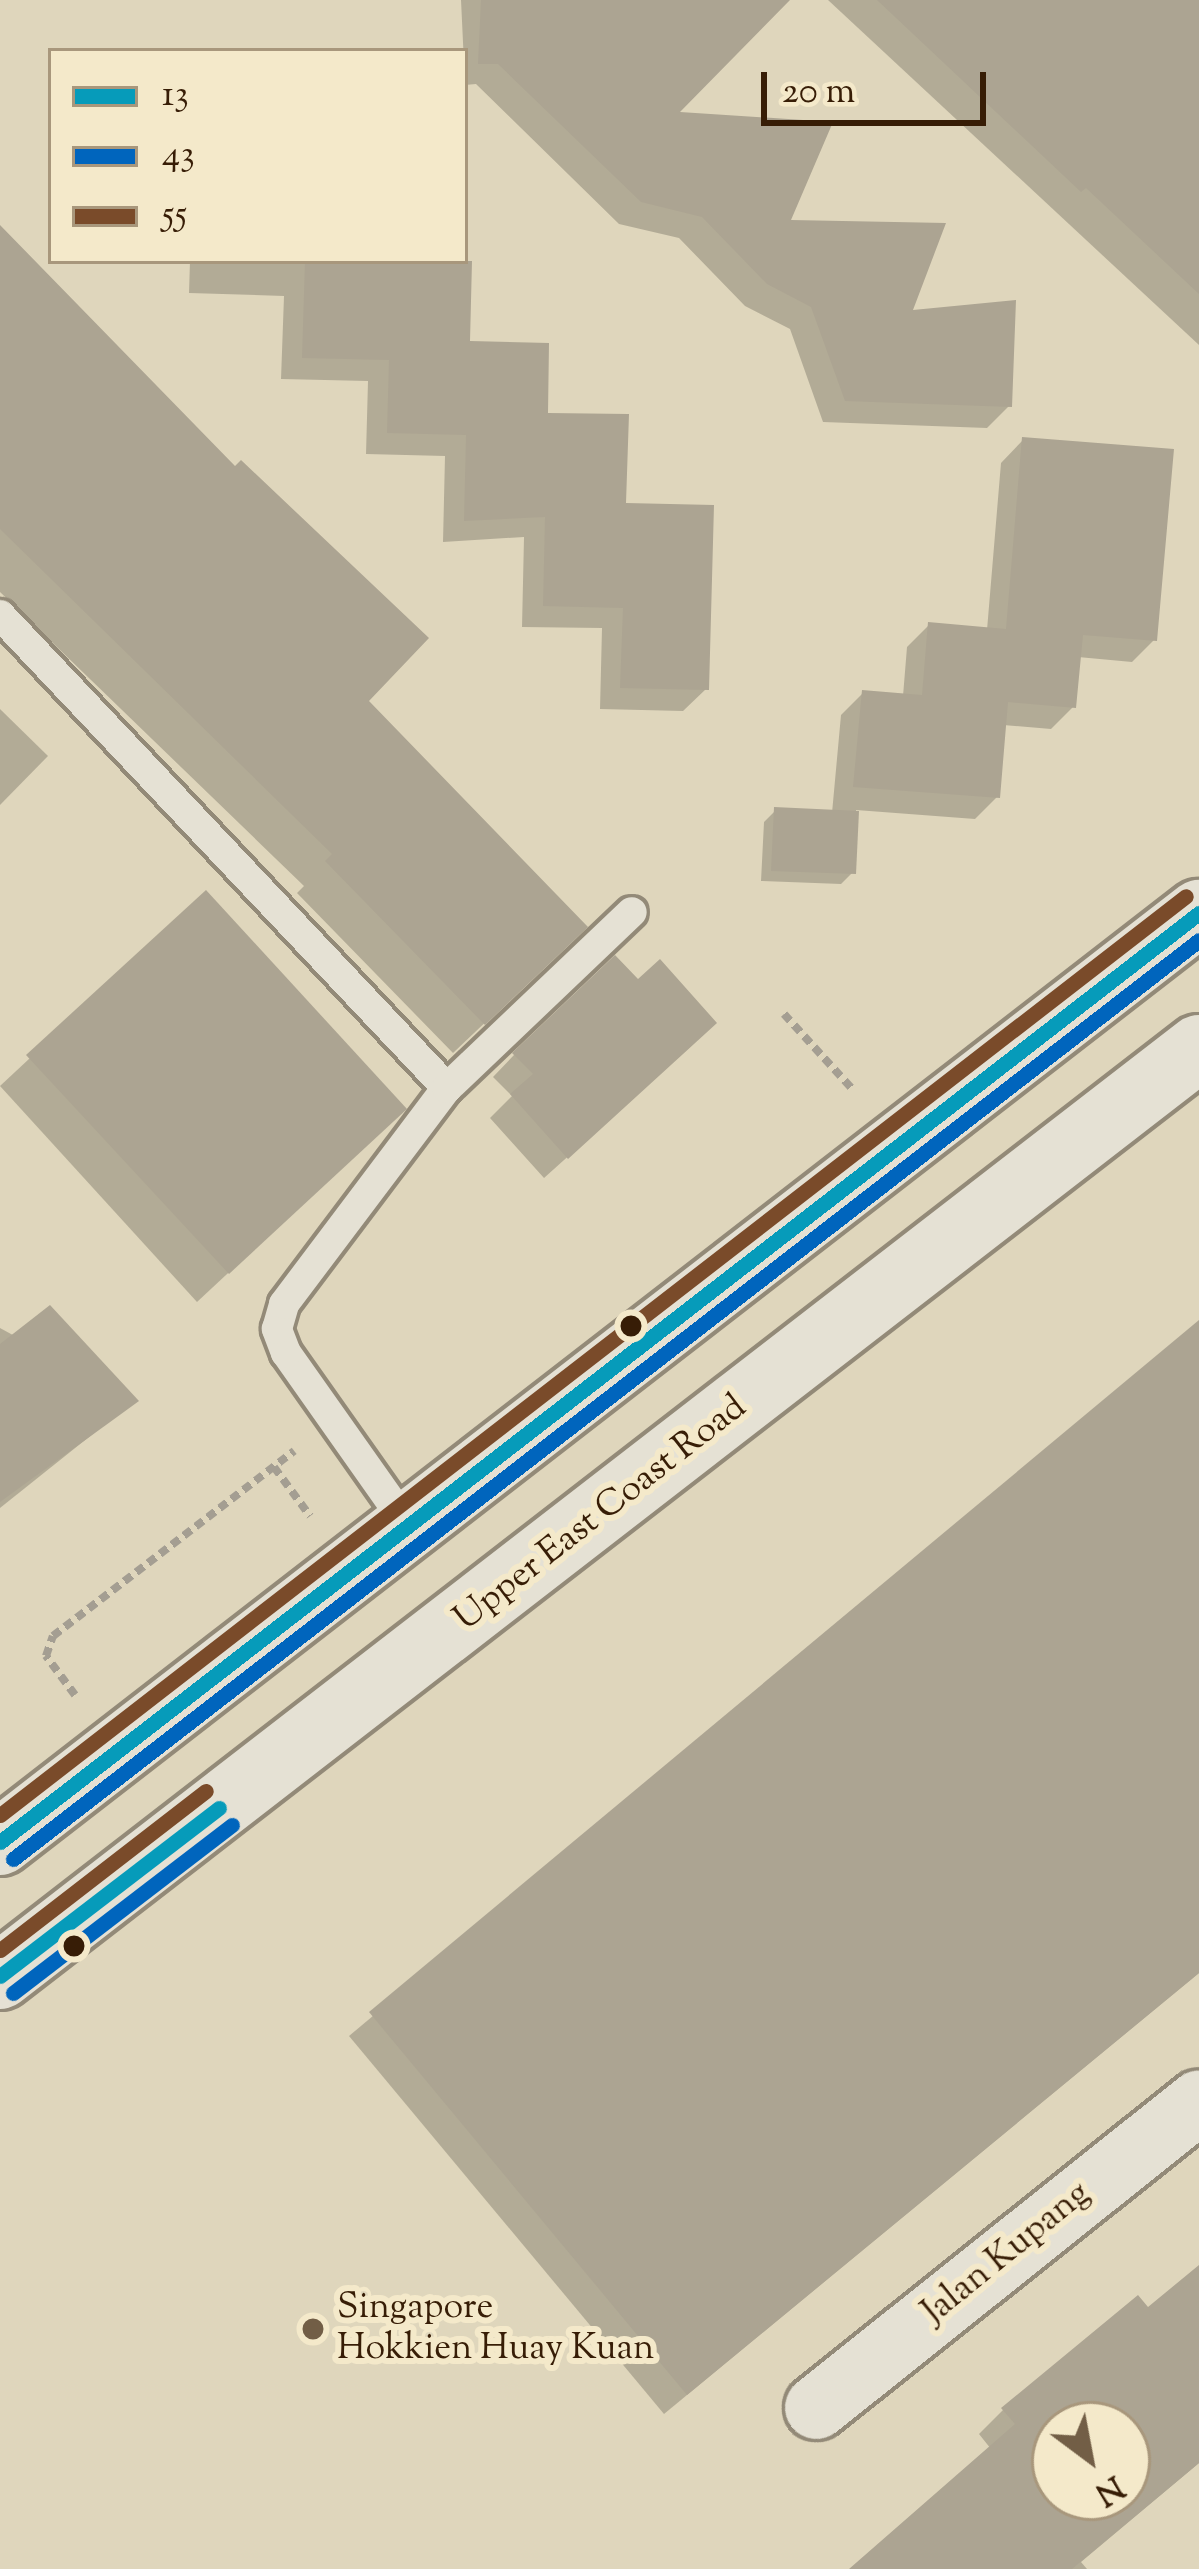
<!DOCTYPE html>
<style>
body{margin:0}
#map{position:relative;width:1199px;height:2569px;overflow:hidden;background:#dfd6bc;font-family:"Sorts Mill Goudy",serif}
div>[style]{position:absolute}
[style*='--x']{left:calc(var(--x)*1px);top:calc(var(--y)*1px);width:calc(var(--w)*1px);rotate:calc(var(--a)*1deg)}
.shadow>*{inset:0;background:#0003}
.building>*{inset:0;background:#aca492}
.path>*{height:8px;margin-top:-4px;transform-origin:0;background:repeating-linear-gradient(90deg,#a49e92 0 9px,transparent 0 15px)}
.roads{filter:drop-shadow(3px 0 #938a78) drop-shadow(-3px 0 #938a78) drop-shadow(0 3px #938a78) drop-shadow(0 -3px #938a78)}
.lane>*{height:30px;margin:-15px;padding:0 15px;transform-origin:15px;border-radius:15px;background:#e5e1d4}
.street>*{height:63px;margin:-31.5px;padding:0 31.5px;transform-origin:31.5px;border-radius:31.5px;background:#e5e1d4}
.secondary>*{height:66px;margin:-33px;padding:0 33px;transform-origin:33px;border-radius:33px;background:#e5e1d4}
.bus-1>*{height:15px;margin:-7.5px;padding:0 7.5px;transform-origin:7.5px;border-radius:7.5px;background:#069bba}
.bus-2>*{height:15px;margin:-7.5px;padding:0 7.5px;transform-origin:7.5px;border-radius:7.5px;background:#0065bd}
.bus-3>*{height:15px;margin:-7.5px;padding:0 7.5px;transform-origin:7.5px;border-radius:7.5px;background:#7a4b2a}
.dots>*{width:33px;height:33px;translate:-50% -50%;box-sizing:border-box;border:6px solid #f4e9ca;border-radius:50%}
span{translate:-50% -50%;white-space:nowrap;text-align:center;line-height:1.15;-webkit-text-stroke:12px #f4e9ca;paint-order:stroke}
.street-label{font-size:36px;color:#371d06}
.poi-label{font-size:36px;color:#371d06}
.left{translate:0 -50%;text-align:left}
.legend{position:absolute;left:48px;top:48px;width:420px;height:216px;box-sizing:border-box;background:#f4e9ca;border:3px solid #a8977c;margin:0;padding:15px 21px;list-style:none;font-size:36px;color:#371d06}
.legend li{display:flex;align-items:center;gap:24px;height:60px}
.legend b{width:60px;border:3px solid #a8977c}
.north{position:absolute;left:1031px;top:2401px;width:120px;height:120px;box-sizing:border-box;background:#f4e9ca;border:3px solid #a8977c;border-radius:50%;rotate:148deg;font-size:33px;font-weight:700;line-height:48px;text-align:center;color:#371d06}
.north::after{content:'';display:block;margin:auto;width:42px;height:54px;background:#725e46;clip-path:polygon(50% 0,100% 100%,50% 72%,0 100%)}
.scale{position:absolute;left:761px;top:72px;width:225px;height:54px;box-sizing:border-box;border:6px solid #371d06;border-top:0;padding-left:15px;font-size:36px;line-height:42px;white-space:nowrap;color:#371d06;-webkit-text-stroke:9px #f4e9ca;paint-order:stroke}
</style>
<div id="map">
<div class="shadow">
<div style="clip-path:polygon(461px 0,786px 0,674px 115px,786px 223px,909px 314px,1009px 406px,987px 428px,823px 422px,790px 329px,745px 306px,679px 238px,619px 224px,476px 84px,465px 85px)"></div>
<div style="clip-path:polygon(828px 0,1199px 0,1199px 345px)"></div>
<div style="clip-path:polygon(0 242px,234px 470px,364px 701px,554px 957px,453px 1053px,297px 893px,304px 886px,0 592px)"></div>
<div style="clip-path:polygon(190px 261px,469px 261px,467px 344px,545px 416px,623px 506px,706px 689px,683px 711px,600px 709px,602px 628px,522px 627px,524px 537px,443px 542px,445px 456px,366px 454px,368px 381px,281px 379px,284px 296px,189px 293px)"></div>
<div style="clip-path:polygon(1023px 440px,1154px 640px,1132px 662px,1078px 657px,1073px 707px,1051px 729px,1003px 725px,997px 797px,975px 819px,856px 810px,853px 872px,841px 884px,761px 881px,764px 822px,776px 810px,832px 813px,841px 715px,863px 693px,903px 696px,907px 647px,929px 625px,987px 630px,1001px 463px)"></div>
<div style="clip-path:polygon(0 709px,48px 756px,0 805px)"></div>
<div style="clip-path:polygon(206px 894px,373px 1138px,197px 1302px,0 1086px)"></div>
<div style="clip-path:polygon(692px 1045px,544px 1178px,490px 1118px,512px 1096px,493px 1077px,514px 1055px)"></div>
<div style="clip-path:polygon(1199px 1324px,1199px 1973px,664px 2414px,349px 2036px)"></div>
<div style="clip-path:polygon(0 1328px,134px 1401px,0 1508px)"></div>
<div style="clip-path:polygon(evenodd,1199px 2269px,1199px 2463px,1081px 2562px,1087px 2569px,855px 2569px,991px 2449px,979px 2434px,1003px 2410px,1137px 2299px,1148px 2311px,1199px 2269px,1055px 2425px,1127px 2425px,1127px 2497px,1055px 2497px,1055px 2425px)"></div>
</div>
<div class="building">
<div style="clip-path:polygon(481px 0,790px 0,680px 112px,833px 122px,791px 220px,946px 223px,913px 310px,1016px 300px,1012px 407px,845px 401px,811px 307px,767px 284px,702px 217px,641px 202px,498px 64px,478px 64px)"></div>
<div style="clip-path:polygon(877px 0,1199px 0,1199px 294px,1086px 188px,1081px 192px)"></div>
<div style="clip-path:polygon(0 225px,235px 466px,241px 460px,429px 638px,369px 701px,588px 927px,485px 1025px,325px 861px,332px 854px,0 529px)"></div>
<div style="clip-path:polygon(305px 261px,472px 261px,470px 341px,549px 343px,548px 413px,629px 414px,626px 503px,714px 505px,709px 690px,620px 688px,623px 608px,543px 606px,545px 517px,464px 521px,466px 435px,387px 433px,389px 360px,302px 358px)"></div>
<div style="clip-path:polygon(1022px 437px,1174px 449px,1157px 641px,1083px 635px,1076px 708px,1008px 702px,1000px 798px,853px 787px,862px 690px,922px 695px,928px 622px,1006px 629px)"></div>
<div style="clip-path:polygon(774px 807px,859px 811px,856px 874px,771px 871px)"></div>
<div style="clip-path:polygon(206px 890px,407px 1109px,229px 1274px,26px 1055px)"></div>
<div style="clip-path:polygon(615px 955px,638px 979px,660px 959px,717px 1023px,568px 1159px,510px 1094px,533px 1074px,512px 1053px)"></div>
<div style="clip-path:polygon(50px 1305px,139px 1401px,0 1502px,0 1344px)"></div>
<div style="clip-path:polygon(1199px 1320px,1199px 1973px,687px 2395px,369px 2012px)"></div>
<div style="clip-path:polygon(evenodd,1199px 2265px,1199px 2463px,1072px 2569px,849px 2569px,1015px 2424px,1001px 2408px,1138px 2295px,1148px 2307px,1199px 2265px,1055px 2425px,1127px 2425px,1127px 2497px,1055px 2497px,1055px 2425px)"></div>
</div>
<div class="path">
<div style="--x:784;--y:1014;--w:104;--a:47.7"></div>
<div style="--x:274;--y:1467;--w:61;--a:53.7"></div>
<div style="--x:75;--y:1695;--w:49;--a:-126.6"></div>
<div style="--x:46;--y:1656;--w:21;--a:-71"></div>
<div style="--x:53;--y:1636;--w:304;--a:-37.5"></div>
</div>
<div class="roads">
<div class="lane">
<div style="--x:0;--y:615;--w:651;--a:46.62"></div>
<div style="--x:411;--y:1530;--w:217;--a:-125.2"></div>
<div style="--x:286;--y:1353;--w:26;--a:-111"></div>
<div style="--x:277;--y:1329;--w:26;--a:-74"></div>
<div style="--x:284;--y:1304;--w:271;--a:-53"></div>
<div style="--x:447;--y:1088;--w:255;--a:-43.6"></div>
</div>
<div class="street">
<div style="--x:816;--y:2407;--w:490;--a:-38.6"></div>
</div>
<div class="secondary">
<div style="--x:0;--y:1842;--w:1517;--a:-37.77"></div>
<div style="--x:0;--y:1976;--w:1516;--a:-37.74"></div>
</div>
</div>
<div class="bus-1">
<div style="--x:0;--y:1842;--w:1517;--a:-37.77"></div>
<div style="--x:0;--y:1976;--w:276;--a:-37.5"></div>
</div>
<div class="bus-2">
<div style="--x:13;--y:1859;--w:1500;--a:-37.77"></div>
<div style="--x:13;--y:1993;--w:276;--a:-37.5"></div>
</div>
<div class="bus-3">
<div style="--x:0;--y:1815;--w:1500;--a:-37.77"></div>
<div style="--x:0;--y:1950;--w:260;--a:-37.7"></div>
</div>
<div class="dots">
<div style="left:631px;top:1326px;background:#371d06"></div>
<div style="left:74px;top:1946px;background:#371d06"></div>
<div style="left:313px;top:2329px;background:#725e46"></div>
</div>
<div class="street-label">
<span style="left:601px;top:1514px;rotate:-38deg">Upper East Coast Road</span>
<span style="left:1007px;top:2254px;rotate:-39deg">Jalan Kupang</span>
</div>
<div class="poi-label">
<span class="left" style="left:337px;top:2329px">Singapore<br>Hokkien Huay Kuan</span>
</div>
<ul class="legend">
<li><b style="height:15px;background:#069bba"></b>13</li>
<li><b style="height:15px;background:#0065bd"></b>43</li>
<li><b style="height:15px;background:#7a4b2a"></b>55</li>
</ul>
<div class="north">N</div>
<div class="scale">20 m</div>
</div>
